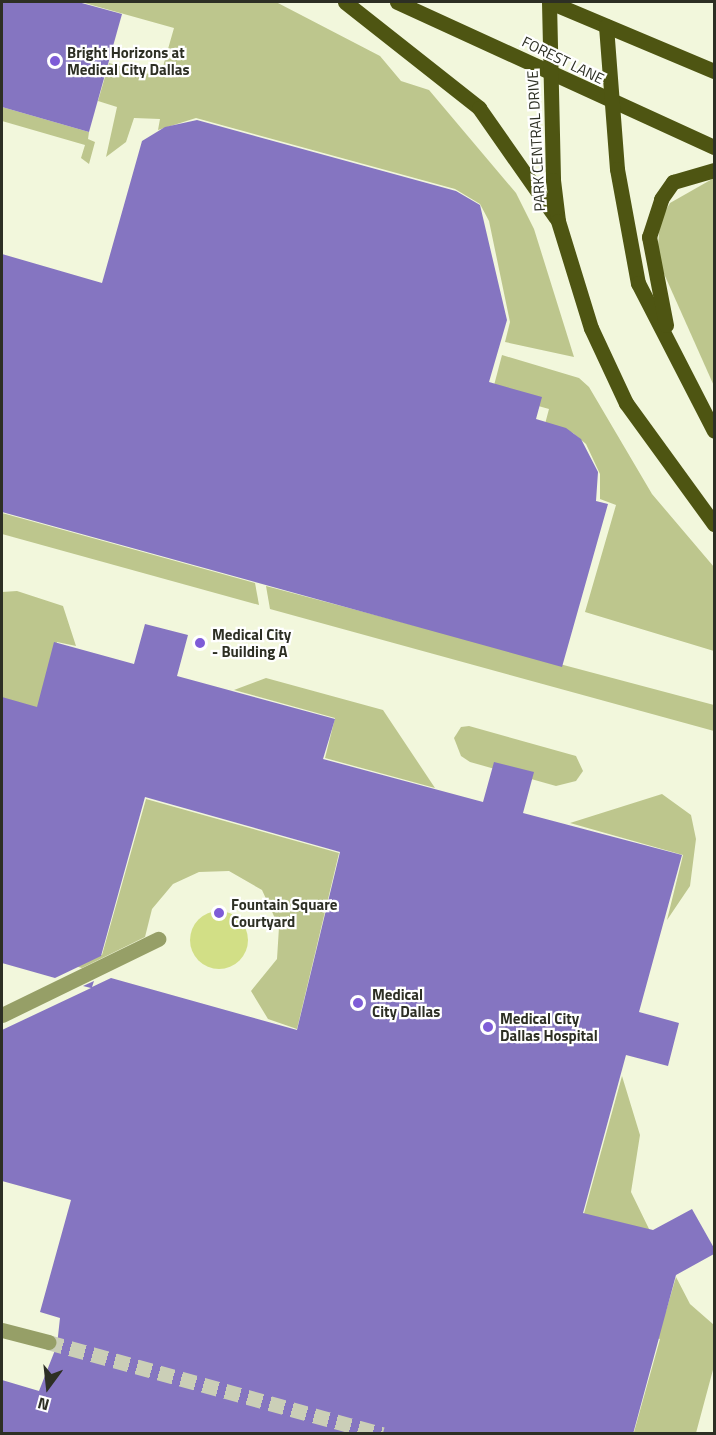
<!DOCTYPE html>
<style>
body{margin:0}
#map{position:relative;width:716px;height:1435px;overflow:hidden;background:#f2f7dc;font-family:"Titillium Web",sans-serif}
div>[style]{position:absolute}
[style*='--x']{left:calc(var(--x)*1px);top:calc(var(--y)*1px);width:calc(var(--w)*1px);rotate:calc(var(--a)*1deg)}
.green>*{inset:0;background:#bdc68d}
.water>*{inset:0;background:#d2df86}
.round{border-radius:50%}
.building>*{inset:0;background:#8575c1}
.minor-tunnel>*{height:15px;margin-top:-7.5px;transform-origin:0;background:repeating-linear-gradient(90deg,#cbcfb7 0 15px,transparent 0 23px)}
.minor>*{height:15px;margin:-7.5px;padding:0 7.5px;transform-origin:7.5px;border-radius:7.5px;background:#969f67}
.major>*{height:15px;margin:-7.5px;padding:0 7.5px;transform-origin:7.5px;border-radius:7.5px;background:#4e5512}
.dots>*{width:16px;height:16px;translate:-50% -50%;box-sizing:border-box;border:3px solid #fff;border-radius:50%}
span{translate:-50% -50%;white-space:nowrap;text-align:center;line-height:1.15;-webkit-text-stroke:4.5px #fff;paint-order:stroke}
.poi-label{font-size:15px;color:#2d2f24;font-weight:700}
.left{translate:0 -50%;text-align:left}
.street-label{font-size:15px;color:#2d2f24}
.frame{position:absolute;inset:0;border:3px solid #2d2f24;pointer-events:none}
.north{position:absolute;left:18px;top:1357px;width:60px;height:60px;-webkit-text-stroke:4px #fff;paint-order:stroke;rotate:195deg;font-size:16px;font-weight:700;line-height:24px;text-align:center;color:#2d2f24}
.north::after{content:'';display:block;margin:auto;width:21px;height:27px;background:#2d2f24;clip-path:polygon(50% 0,100% 100%,50% 72%,0 100%)}
</style>
<div id="map">
<div class="green">
<div style="clip-path:polygon(81px 2px,276px 2px,380px 56px,401px 81px,429px 90px,516px 193px,534px 229px,574px 357px,505px 342px,510px 322px,489px 221px,480px 204px,455px 189px,196px 118px,158px 130px,160px 119px,134px 118px,126px 142px,106px 157px,117px 107px,98px 101px,109px 63px,160px 77px,174px 28px)"></div>
<div style="clip-path:polygon(2px 107px,89px 132px,88px 139px,95px 142px,89px 164px,81px 158px,85px 145px,2px 121px)"></div>
<div style="clip-path:polygon(714px 178px,714px 386px,657px 258px,660px 220px,670px 203px)"></div>
<div style="clip-path:polygon(502px 355px,579px 378px,589px 387px,652px 494px,714px 567px,714px 651px,585px 612px,616px 505px,600px 499px,600px 474px,586px 444px,573px 433px,545px 424px,549px 409px,492px 393px)"></div>
<div style="clip-path:polygon(2px 513px,255px 583px,259px 605px,2px 534px)"></div>
<div style="clip-path:polygon(266px 586px,714px 705px,714px 731px,270px 609px)"></div>
<div style="clip-path:polygon(17px 591px,63px 606px,76px 646px,57px 642px,38px 709px,2px 699px,2px 592px)"></div>
<div style="clip-path:polygon(266px 678px,383px 710px,435px 788px,325px 758px,335px 718px,234px 690px)"></div>
<div style="clip-path:polygon(469px 726px,576px 756px,583px 771px,576px 781px,556px 786px,470px 762px,461px 756px,454px 738px,461px 727px)"></div>
<div style="clip-path:polygon(662px 794px,691px 815px,696px 839px,690px 886px,667px 920px,683px 855px,570px 823px)"></div>
<div style="clip-path:polygon(146px 799px,339px 853px,297px 1029px,268px 1019px,251px 991px,277px 959px,279px 927px,262px 890px,229px 871px,199px 872px,173px 884px,152px 909px,145px 937px,82px 968px,2px 946px,2px 928px,102px 955px)"></div>
<div style="clip-path:polygon(622px 1076px,640px 1135px,631px 1192px,650px 1231px,577px 1239px)"></div>
<div style="clip-path:polygon(676px 1277px,690px 1304px,714px 1325px,714px 1366px,696px 1433px,638px 1434px,634px 1432px,660px 1339px,633px 1331px,666px 1311px)"></div>
</div>
<div class="water">
<div class="round" style="left:190px;top:911px;width:58px;height:58px"></div>
</div>
<div class="building">
<div style="clip-path:polygon(2px 2px,78px 2px,122px 14px,89px 132px,2px 107px)"></div>
<div style="clip-path:polygon(197px 120px,456px 191px,480px 205px,507px 320px,489px 382px,542px 397px,536px 419px,566px 428px,581px 439px,598px 472px,596px 501px,608px 504px,562px 667px,2px 512px,2px 254px,102px 283px,142px 141px,165px 127px)"></div>
<div style="clip-path:polygon(145px 624px,188px 635px,177px 676px,335px 719px,323px 759px,483px 802px,494px 762px,534px 772px,523px 813px,682px 855px,639px 1012px,679px 1023px,668px 1066px,626px 1055px,583px 1213px,653px 1230px,692px 1209px,714px 1248px,714px 1254px,676px 1275px,633px 1434px,2px 1434px,2px 1380px,39px 1391px,57px 1345px,60px 1318px,40px 1312px,71px 1200px,2px 1181px,2px 1030px,91px 988px,83px 986px,94px 981px,92px 987px,111px 978px,297px 1030px,340px 852px,145px 797px,101px 956px,55px 978px,2px 963px,2px 697px,37px 707px,54px 642px,134px 664px)"></div>
</div>
<div class="minor-tunnel">
<div style="--x:48;--y:1342;--w:347;--a:15.4"></div>
</div>
<div class="minor">
<div style="--x:2;--y:1015;--w:174;--a:-26"></div>
<div style="--x:2;--y:1330;--w:48;--a:14.6"></div>
</div>
<div class="major">
<div style="--x:345;--y:2;--w:171;--a:38.3"></div>
<div style="--x:479;--y:108;--w:134;--a:55"></div>
<div style="--x:397;--y:2;--w:349;--a:24.6"></div>
<div style="--x:549;--y:2;--w:178;--a:88.7"></div>
<div style="--x:553;--y:180;--w:41;--a:83"></div>
<div style="--x:558;--y:221;--w:112;--a:72.9"></div>
<div style="--x:591;--y:328;--w:83;--a:65"></div>
<div style="--x:626;--y:403;--w:150;--a:54"></div>
<div style="--x:550;--y:2;--w:178;--a:22.8"></div>
<div style="--x:606;--y:26;--w:143;--a:85.6"></div>
<div style="--x:617;--y:169;--w:116;--a:79.6"></div>
<div style="--x:638;--y:283;--w:166;--a:62.8"></div>
<div style="--x:666;--y:325;--w:90;--a:-100.9"></div>
<div style="--x:649;--y:237;--w:40;--a:-72"></div>
<div style="--x:661;--y:199;--w:21;--a:-55"></div>
<div style="--x:673;--y:182;--w:43;--a:-16.3"></div>
</div>
<div class="dots">
<div style="left:55px;top:61px;background:#7e5cd7"></div>
<div style="left:200px;top:643px;background:#7e5cd7"></div>
<div style="left:219px;top:913px;background:#7e5cd7"></div>
<div style="left:358px;top:1003px;background:#7e5cd7"></div>
<div style="left:488px;top:1027px;background:#7e5cd7"></div>
</div>
<div class="poi-label">
<span class="left" style="left:67px;top:61px">Bright Horizons at<br>Medical City Dallas</span>
<span class="left" style="left:212px;top:643px">Medical City<br>- Building A</span>
<span class="left" style="left:231px;top:913px">Fountain Square<br>Courtyard</span>
<span class="left" style="left:372px;top:1003px">Medical<br>City Dallas</span>
<span class="left" style="left:500px;top:1027px">Medical City<br>Dallas Hospital</span>
</div>
<div class="street-label">
<span style="left:563px;top:60px;rotate:26deg">FOREST LANE</span>
<span style="left:536px;top:141px;rotate:-93deg">PARK CENTRAL DRIVE</span>
</div>
<div class="frame"></div>
<div class="north">N</div>
</div>
